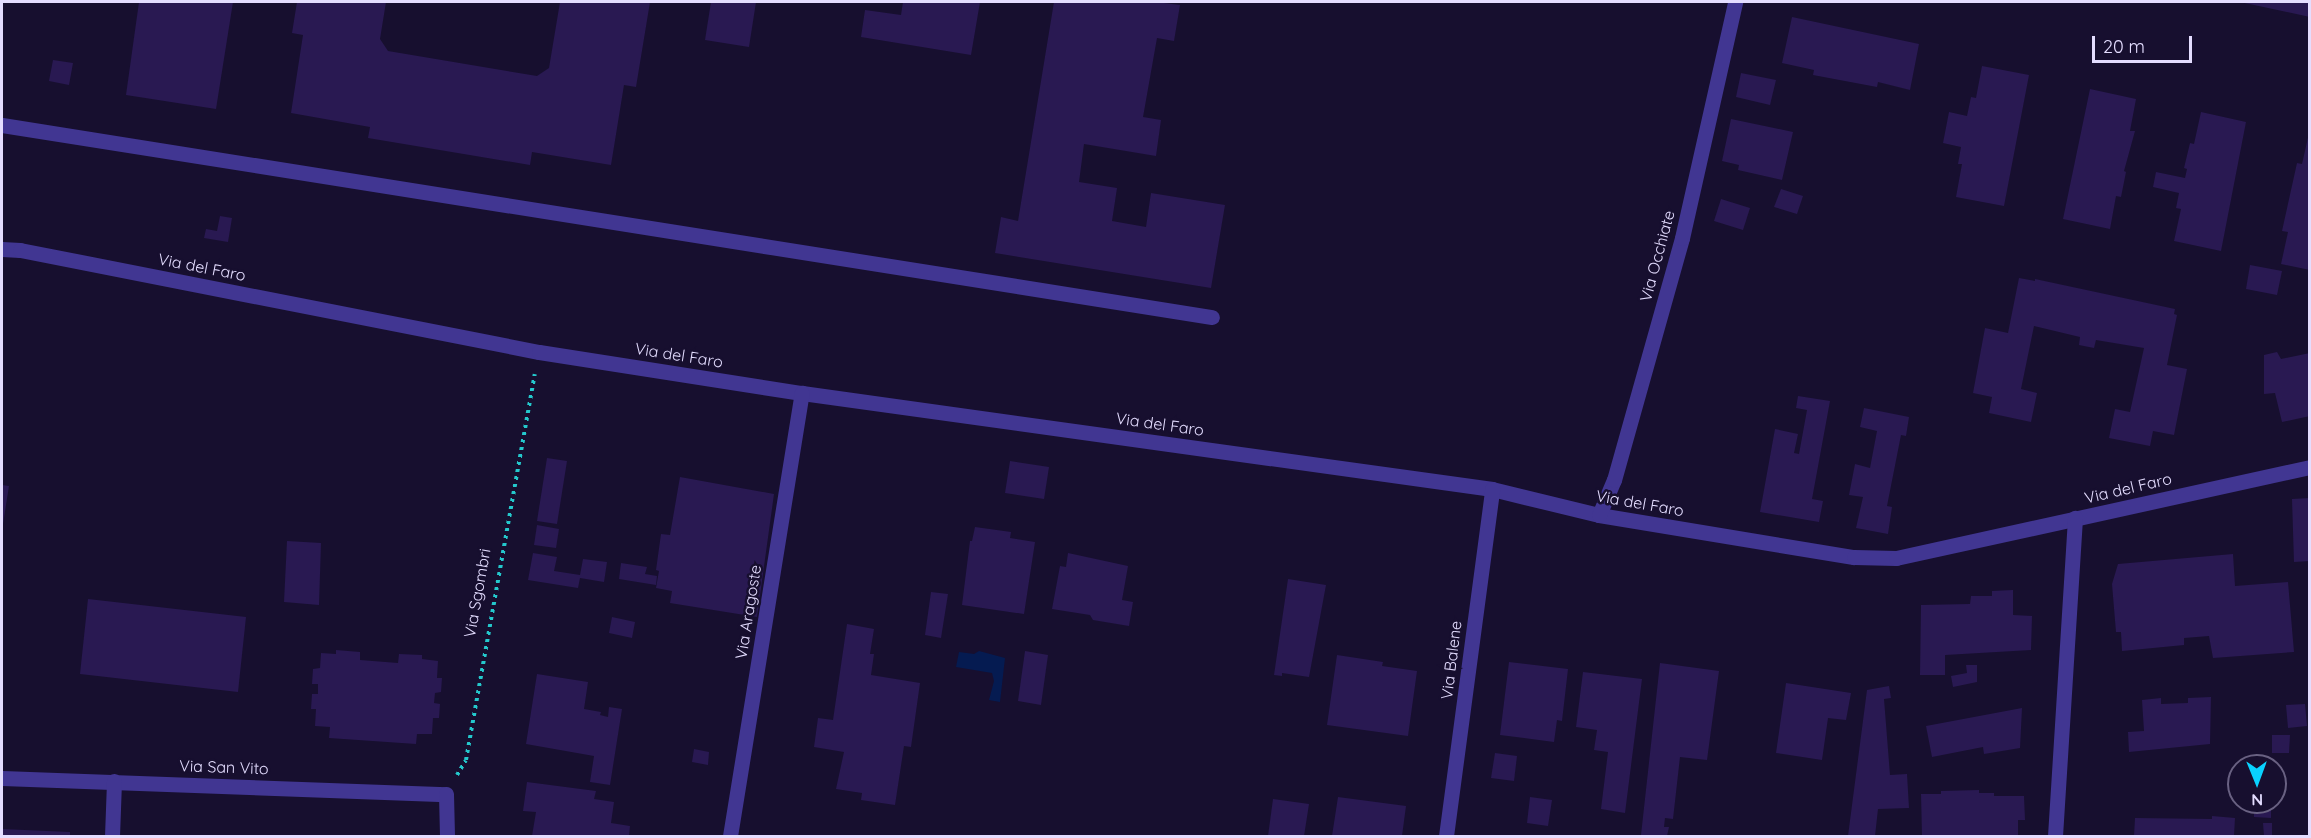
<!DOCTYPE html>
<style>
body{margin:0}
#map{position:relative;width:2311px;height:838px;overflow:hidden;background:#170f2f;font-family:Quicksand,sans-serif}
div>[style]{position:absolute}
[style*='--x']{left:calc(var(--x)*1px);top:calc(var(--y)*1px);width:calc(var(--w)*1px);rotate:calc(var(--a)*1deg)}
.water>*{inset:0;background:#051b51}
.building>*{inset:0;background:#291952}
.path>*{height:4px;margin-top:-2px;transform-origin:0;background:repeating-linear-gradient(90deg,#24c8cc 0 3px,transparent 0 7.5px)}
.lane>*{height:15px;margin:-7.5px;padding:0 7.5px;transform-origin:7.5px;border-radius:7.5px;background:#413692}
.street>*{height:15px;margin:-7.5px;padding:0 7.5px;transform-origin:7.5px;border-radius:7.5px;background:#413692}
span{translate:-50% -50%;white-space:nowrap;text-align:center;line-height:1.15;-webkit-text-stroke:5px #170f2f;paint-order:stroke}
.street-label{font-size:16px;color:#e4ddff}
.frame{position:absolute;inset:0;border:3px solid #e4ddff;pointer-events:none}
.north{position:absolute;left:2227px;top:754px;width:60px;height:60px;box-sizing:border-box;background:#170f2f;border:2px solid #696182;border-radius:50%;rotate:179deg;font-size:16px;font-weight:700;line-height:24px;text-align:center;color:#e4ddff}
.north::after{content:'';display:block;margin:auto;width:21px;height:27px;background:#09d2ff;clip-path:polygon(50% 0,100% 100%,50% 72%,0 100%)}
.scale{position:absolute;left:2092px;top:36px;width:100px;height:27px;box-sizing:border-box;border:3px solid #e4ddff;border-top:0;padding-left:8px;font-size:18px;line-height:21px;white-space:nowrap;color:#e4ddff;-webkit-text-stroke:4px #170f2f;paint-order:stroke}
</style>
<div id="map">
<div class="water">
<div style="clip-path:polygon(979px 651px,1005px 658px,1000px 702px,989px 700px,994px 681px,992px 673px,956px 667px,959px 652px,974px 654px)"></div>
</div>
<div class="building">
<div style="clip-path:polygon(139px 2px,233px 2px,216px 109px,126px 95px)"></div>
<div style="clip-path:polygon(297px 2px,386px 2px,380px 39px,388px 51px,537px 76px,549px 68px,560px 2px,650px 2px,636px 87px,624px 85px,611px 165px,532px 152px,530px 165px,368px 138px,370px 127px,291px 113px,303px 35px,292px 33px)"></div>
<div style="clip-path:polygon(711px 2px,756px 2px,749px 47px,705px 40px)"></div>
<div style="clip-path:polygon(903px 2px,980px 2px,971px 55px,861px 37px,865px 10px,901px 15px)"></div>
<div style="clip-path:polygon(1054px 2px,1156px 2px,1180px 5px,1174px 41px,1157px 38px,1143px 117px,1161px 120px,1156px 156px,1084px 144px,1079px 182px,1117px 188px,1112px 221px,1146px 227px,1151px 193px,1225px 205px,1211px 288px,995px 253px,1001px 217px,1018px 221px)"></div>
<div style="clip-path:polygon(2240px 2px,2310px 2px,2310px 17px)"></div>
<div style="clip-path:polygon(1792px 17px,1919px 44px,1910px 90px,1878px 82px,1877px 87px,1813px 75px,1814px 70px,1782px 63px)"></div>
<div style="clip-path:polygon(53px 60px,73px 63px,69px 85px,49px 81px)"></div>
<div style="clip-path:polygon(1982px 66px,2029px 75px,2004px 206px,1956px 197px,1962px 164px,1958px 164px,1961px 147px,1943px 143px,1949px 112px,1967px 116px,1971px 97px,1976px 98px)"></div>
<div style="clip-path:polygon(1741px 73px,1776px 80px,1770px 105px,1736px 97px)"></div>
<div style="clip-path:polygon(2090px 89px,2136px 99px,2130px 131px,2135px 131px,2124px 171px,2126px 172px,2121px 197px,2116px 196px,2110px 229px,2063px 219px)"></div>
<div style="clip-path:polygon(2201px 112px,2246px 122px,2221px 251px,2174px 241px,2181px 209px,2176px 208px,2179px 193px,2153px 187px,2156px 172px,2185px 178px,2187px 169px,2184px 168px,2190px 143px,2194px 144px)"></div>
<div style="clip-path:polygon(1731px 119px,1793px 132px,1782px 180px,1738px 170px,1739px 165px,1722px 161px)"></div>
<div style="clip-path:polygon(2309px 133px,2310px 133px,2310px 270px,2281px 264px,2288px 232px,2282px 231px,2297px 163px,2302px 164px)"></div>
<div style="clip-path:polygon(1781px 189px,1803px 196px,1797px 214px,1774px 207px)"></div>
<div style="clip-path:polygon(1721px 199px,1750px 208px,1743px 230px,1714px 221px)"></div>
<div style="clip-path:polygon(220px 216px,232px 218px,228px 242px,204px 238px,206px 229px,217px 231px)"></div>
<div style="clip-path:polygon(2250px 265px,2282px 271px,2277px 295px,2246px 289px)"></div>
<div style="clip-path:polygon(2019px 278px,2035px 281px,2035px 279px,2175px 309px,2174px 314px,2177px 315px,2167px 365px,2187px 369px,2174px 435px,2153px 431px,2150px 446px,2109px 438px,2115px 409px,2130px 412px,2144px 348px,2096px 340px,2094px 348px,2079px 345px,2080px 337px,2034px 326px,2021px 389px,2037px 393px,2031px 422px,1989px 413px,1992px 397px,1973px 393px,1985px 328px,2008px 333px)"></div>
<div style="clip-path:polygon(2277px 352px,2281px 359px,2310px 353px,2310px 416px,2282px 422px,2275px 393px,2264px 394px,2264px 355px)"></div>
<div style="clip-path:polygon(1798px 396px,1830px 401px,1812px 499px,1823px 501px,1819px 522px,1760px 512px,1775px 429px,1798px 434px,1794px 453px,1799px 454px,1807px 410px,1796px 408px)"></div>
<div style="clip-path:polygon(1864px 408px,1909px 417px,1906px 436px,1901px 435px,1887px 506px,1892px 507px,1888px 534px,1856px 528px,1863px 497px,1849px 495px,1855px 464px,1870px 468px,1877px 431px,1860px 427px)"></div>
<div style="clip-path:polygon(547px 458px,567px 461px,557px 524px,537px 521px)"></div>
<div style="clip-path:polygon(1010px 461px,1049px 467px,1044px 499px,1005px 493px)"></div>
<div style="clip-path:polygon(680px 477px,774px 494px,757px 617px,670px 603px,672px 591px,656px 588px,659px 571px,656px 570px,661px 534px,670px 535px)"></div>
<div style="clip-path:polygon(2px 485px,9px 486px,3px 524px,2px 524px)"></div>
<div style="clip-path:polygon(2310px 498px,2310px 561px,2294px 562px,2292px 499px)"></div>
<div style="clip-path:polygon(537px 525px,559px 529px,556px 548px,534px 545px)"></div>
<div style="clip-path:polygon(975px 527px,1011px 532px,1010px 538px,1035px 542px,1024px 614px,962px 605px,970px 541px,972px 541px)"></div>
<div style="clip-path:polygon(287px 541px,321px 543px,319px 605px,284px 602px)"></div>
<div style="clip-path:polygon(533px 553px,557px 557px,554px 571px,580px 575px,583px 559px,607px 562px,604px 582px,580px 578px,578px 588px,528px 580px)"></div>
<div style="clip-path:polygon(1068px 553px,1128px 566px,1122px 600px,1133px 602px,1129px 626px,1093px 620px,1090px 615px,1052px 609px,1060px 566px,1066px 567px)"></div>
<div style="clip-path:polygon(2233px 554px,2235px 586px,2288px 582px,2294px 652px,2213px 658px,2209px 636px,2184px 638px,2184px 645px,2122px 651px,2121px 632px,2116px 632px,2112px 584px,2118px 564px)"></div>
<div style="clip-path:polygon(621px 563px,647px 567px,645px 574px,657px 576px,656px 585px,619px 579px)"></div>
<div style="clip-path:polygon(1288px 579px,1326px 585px,1309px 677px,1282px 673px,1282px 676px,1274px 675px)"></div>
<div style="clip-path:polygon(2013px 590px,2013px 615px,2032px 616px,2031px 650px,1945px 655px,1945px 675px,1920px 675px,1921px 605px,1970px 604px,1971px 596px,1992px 596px,1992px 591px)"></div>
<div style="clip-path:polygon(931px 592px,948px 594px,941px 638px,925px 635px)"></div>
<div style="clip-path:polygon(88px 599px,246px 617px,238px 692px,80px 674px)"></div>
<div style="clip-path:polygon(612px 617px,635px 622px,632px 638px,609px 633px)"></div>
<div style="clip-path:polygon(847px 624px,874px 629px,870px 654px,874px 654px,871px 675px,920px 683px,911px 747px,904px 746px,895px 805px,861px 800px,862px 793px,836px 789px,844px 752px,814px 747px,818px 718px,833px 720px)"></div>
<div style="clip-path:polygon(336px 650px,360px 652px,360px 660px,398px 663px,399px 654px,422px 655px,422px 659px,438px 661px,437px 678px,442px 678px,441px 692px,435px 693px,434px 703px,440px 704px,439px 718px,433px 718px,432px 734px,417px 734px,416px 744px,329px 738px,330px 727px,315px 726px,316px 709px,311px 709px,312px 694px,318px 694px,318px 684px,312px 684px,313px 669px,320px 668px,321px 653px,336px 654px)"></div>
<div style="clip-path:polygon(1025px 651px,1048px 655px,1041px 705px,1018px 701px)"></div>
<div style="clip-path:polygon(1337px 655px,1383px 662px,1382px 666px,1417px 671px,1408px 736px,1327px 725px)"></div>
<div style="clip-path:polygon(1509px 662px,1568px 669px,1562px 721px,1557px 720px,1554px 742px,1500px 735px)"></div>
<div style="clip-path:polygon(1660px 663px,1719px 671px,1707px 760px,1680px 757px,1673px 819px,1665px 818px,1664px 827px,1669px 827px,1667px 836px,1651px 836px,1641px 835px)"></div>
<div style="clip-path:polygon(1966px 665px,1977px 665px,1977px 682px,1953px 687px,1951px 676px,1967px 673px)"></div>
<div style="clip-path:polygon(1583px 672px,1642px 679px,1625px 813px,1601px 809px,1608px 752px,1594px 750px,1597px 730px,1576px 727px)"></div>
<div style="clip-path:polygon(537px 674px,588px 682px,584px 709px,601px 712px,600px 715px,608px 717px,609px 707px,622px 709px,610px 785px,590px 782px,594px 756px,526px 744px)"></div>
<div style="clip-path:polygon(1786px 683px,1851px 693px,1846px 720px,1828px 718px,1822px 760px,1776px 753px)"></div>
<div style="clip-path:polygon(1889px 686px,1891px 698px,1884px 699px,1890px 775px,1907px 774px,1909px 808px,1878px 809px,1875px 836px,1848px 836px,1867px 690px)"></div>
<div style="clip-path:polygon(2211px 697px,2210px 744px,2129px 752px,2128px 732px,2144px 731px,2142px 700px,2161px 698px,2161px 704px,2188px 703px,2188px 698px)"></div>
<div style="clip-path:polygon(2305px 704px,2307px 726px,2288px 728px,2286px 705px)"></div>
<div style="clip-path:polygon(2022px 708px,2020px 748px,1984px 754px,1983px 747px,1932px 757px,1926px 726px)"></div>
<div style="clip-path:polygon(2272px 735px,2290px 735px,2289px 753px,2272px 753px)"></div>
<div style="clip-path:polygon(694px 749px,709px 752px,708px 765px,692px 762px)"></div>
<div style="clip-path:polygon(1495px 753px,1517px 756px,1514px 781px,1491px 778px)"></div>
<div style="clip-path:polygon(527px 782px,596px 791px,594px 799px,614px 802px,611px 823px,630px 826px,629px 836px,532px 836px,536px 812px,523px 811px)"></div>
<div style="clip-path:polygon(1979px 790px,1979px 793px,1994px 793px,1994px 796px,2024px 796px,2025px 820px,2018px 820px,2018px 836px,1922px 836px,1921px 794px,1941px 794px,1941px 791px)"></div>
<div style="clip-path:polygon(1338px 797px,1406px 806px,1402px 836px,1332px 836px)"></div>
<div style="clip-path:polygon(1530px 797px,1552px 800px,1548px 826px,1527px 823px)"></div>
<div style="clip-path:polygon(1273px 799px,1309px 804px,1304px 836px,1268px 836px)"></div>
<div style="clip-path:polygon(2254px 802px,2271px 802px,2271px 818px,2254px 817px)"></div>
<div style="clip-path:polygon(2212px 816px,2235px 818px,2234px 836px,2134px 836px,2135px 818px,2212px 819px)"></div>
<div style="clip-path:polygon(2263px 823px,2272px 823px,2272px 836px,2264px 836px)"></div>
<div style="clip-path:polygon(2px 829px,70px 832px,70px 836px,2px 836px)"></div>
</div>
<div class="path">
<div style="--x:457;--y:775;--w:17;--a:-59"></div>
<div style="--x:466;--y:760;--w:392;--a:-79.9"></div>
</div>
<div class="lane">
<div style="--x:2;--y:125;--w:1225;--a:9.02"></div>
</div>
<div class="street">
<div style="--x:2;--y:249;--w:18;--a:3"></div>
<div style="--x:20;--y:250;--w:529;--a:11.12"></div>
<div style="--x:539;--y:352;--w:266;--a:8.9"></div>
<div style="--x:802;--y:393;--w:697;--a:7.92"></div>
<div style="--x:1492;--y:489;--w:110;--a:13.7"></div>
<div style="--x:1599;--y:515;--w:258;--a:9.4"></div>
<div style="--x:1854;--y:557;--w:42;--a:1.4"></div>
<div style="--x:1896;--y:558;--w:424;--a:-12.4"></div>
<div style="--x:1599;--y:515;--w:38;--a:-67"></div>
<div style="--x:1614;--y:480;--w:251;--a:-74.3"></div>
<div style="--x:1682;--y:238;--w:242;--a:-77.3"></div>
<div style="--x:2;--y:778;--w:444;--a:2.1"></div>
<div style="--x:446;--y:794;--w:42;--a:88.6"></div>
<div style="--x:112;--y:836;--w:55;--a:-87.9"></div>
<div style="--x:730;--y:836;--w:449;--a:-80.8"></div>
<div style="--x:1446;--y:836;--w:350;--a:-82.4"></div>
<div style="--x:2055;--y:836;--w:319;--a:-86.4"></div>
</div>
<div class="street-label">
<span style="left:1657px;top:256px;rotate:-75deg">Via Occhiate</span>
<span style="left:202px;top:267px;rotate:11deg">Via del Faro</span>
<span style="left:679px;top:355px;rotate:9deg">Via del Faro</span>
<span style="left:1160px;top:424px;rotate:8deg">Via del Faro</span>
<span style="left:2128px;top:488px;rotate:-13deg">Via del Faro</span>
<span style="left:1640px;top:503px;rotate:10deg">Via del Faro</span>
<span style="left:477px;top:593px;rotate:-80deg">Via Sgombri</span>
<span style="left:748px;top:612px;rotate:-81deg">Via Aragoste</span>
<span style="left:1451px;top:660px;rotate:-83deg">Via Balene</span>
<span style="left:224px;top:767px;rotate:2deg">Via San Vito</span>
</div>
<div class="frame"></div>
<div class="north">N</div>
<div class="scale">20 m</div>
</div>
